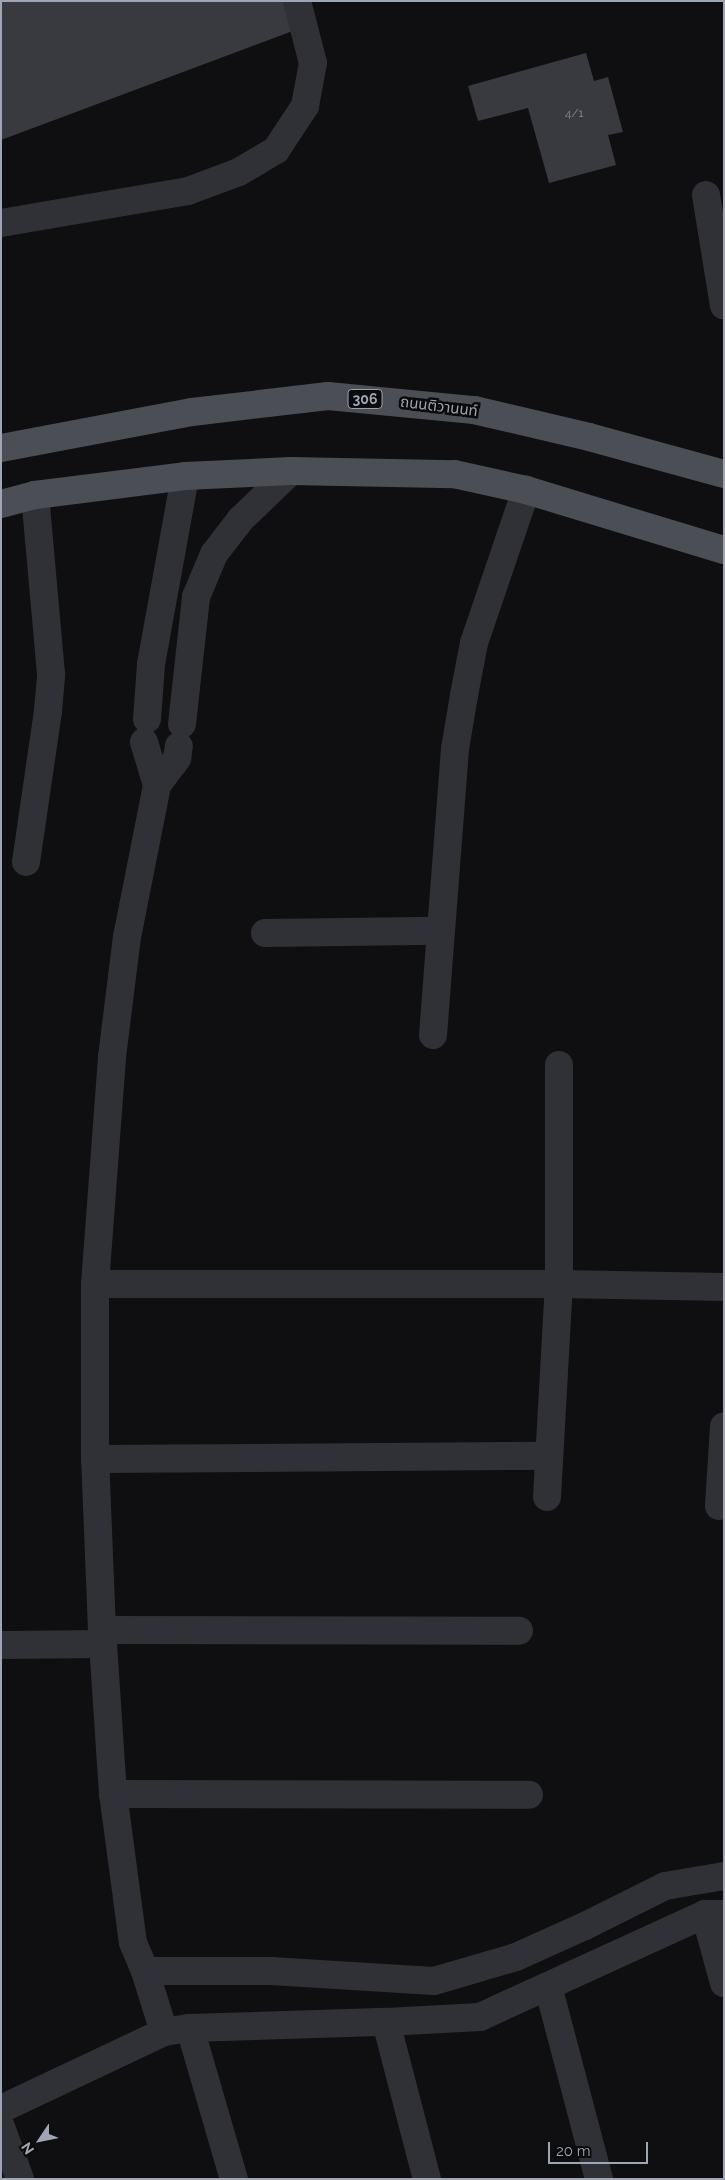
<!DOCTYPE html>
<meta charset="utf-8">
<style>
body{margin:0}
#map{position:relative;width:725px;height:2180px;overflow:hidden;background:#0f0f11;font-family:Raleway,"Noto Sans Thai",sans-serif}
div>[style]{position:absolute}
[style*='--x']{left:calc(var(--x)*1px);top:calc(var(--y)*1px);width:calc(var(--w)*1px);rotate:calc(var(--a)*1deg)}
.building>*{inset:0;background:#383a3f}
.minor>*{height:28px;margin:-14px;padding:0 14px;transform-origin:14px;border-radius:14px;background:#303136}
.major>*{height:28px;margin:-14px;padding:0 14px;transform-origin:14px;border-radius:14px;background:#4b4e55}
span{translate:-50% -50%;white-space:nowrap;text-align:center;line-height:1.15;-webkit-text-stroke:5px #0a0a0b;paint-order:stroke}
.number-label{font-size:12px;color:#848a96}
.number-label span{-webkit-text-stroke-width:0}
.shield-label span{padding:1px 4px;background:#0a0a0b;border:1px solid;border-radius:4px;-webkit-text-stroke-width:0}
.shield-label{font-size:14px;color:#9ea5b3;font-weight:700}
.street-label{font-size:15px;color:#9ea5b3}
.frame{position:absolute;inset:0;border:2px solid #9ea5b3;pointer-events:none}
.north{position:absolute;left:15px;top:2115px;width:50px;height:50px;-webkit-text-stroke:4px #0a0a0b;paint-order:stroke;rotate:236deg;font-size:14px;font-weight:700;line-height:20px;text-align:center;color:#9ea5b3}
.north::after{content:'';display:block;margin:auto;width:18px;height:22px;background:#9ea5b3;clip-path:polygon(50% 0,100% 100%,50% 72%,0 100%)}
.scale{position:absolute;left:548px;top:2142px;width:100px;height:22px;box-sizing:border-box;border:2px solid #9ea5b3;border-top:0;padding-left:6px;font-size:15px;line-height:18px;white-space:nowrap;color:#9ea5b3;-webkit-text-stroke:4px #0a0a0b;paint-order:stroke}
</style>
<div id="map">
<div class="building">
<div style="clip-path:polygon(1px 1px,287px 1px,298px 29px,1px 140px)"></div>
<div style="clip-path:polygon(586px 53px,594px 81px,608px 77px,623px 132px,608px 135px,616px 165px,549px 183px,528px 108px,478px 121px,468px 86px)"></div>
</div>
<div class="minor">
<div style="--x:706;--y:195;--w:112;--a:80.8"></div>
<div style="--x:1;--y:223;--w:190;--a:-9.7"></div>
<div style="--x:188;--y:191;--w:54;--a:-20.4"></div>
<div style="--x:239;--y:172;--w:43;--a:-30.7"></div>
<div style="--x:276;--y:150;--w:53;--a:-56.6"></div>
<div style="--x:305;--y:106;--w:44;--a:-79.5"></div>
<div style="--x:313;--y:63;--w:64;--a:-104.5"></div>
<div style="--x:147;--y:719;--w:55;--a:-85.8"></div>
<div style="--x:151;--y:664;--w:191;--a:-79.7"></div>
<div style="--x:182;--y:724;--w:128;--a:-83.7"></div>
<div style="--x:196;--y:597;--w:47;--a:-67.3"></div>
<div style="--x:214;--y:554;--w:44;--a:-52.4"></div>
<div style="--x:241;--y:519;--w:69;--a:-43.8"></div>
<div style="--x:144;--y:742;--w:45;--a:73.2"></div>
<div style="--x:26;--y:862;--w:153;--a:-81.7"></div>
<div style="--x:48;--y:711;--w:37;--a:-85"></div>
<div style="--x:51;--y:674;--w:180;--a:-95.1"></div>
<div style="--x:265;--y:933;--w:175;--a:-0.7"></div>
<div style="--x:433;--y:1035;--w:287;--a:-85.6"></div>
<div style="--x:455;--y:749;--w:55;--a:-80.5"></div>
<div style="--x:464;--y:695;--w:53;--a:-79.1"></div>
<div style="--x:474;--y:643;--w:162;--a:-71.2"></div>
<div style="--x:95;--y:1284;--w:464;--a:0"></div>
<div style="--x:559;--y:1284;--w:165;--a:1"></div>
<div style="--x:95;--y:1459;--w:454;--a:-0.4"></div>
<div style="--x:547;--y:1497;--w:213;--a:-86.8"></div>
<div style="--x:559;--y:1284;--w:219;--a:-90"></div>
<div style="--x:719;--y:1506;--w:80;--a:-86.4"></div>
<div style="--x:102;--y:1630;--w:417;--a:0.1"></div>
<div style="--x:1;--y:1645;--w:102;--a:-0.6"></div>
<div style="--x:113;--y:1794;--w:416;--a:0.1"></div>
<div style="--x:705;--y:1914;--w:72;--a:74.6"></div>
<div style="--x:145;--y:1971;--w:126;--a:0"></div>
<div style="--x:271;--y:1971;--w:163;--a:3.5"></div>
<div style="--x:434;--y:1981;--w:85;--a:-16.3"></div>
<div style="--x:516;--y:1957;--w:76;--a:-24.2"></div>
<div style="--x:585;--y:1926;--w:89;--a:-26.6"></div>
<div style="--x:665;--y:1886;--w:60;--a:-9.6"></div>
<div style="--x:548;--y:1986;--w:200;--a:75.2"></div>
<div style="--x:386;--y:2022;--w:162;--a:75.4"></div>
<div style="--x:190;--y:2028;--w:157;--a:73.8"></div>
<div style="--x:164;--y:2032;--w:64;--a:-107.3"></div>
<div style="--x:145;--y:1971;--w:30;--a:-113"></div>
<div style="--x:133;--y:1943;--w:150;--a:-97.6"></div>
<div style="--x:113;--y:1794;--w:164;--a:-93.8"></div>
<div style="--x:102;--y:1630;--w:171;--a:-92.3"></div>
<div style="--x:95;--y:1459;--w:175;--a:-90"></div>
<div style="--x:95;--y:1284;--w:228;--a:-85.7"></div>
<div style="--x:112;--y:1057;--w:121;--a:-82.9"></div>
<div style="--x:127;--y:937;--w:155;--a:-78.8"></div>
<div style="--x:157;--y:785;--w:34;--a:-53"></div>
<div style="--x:177;--y:758;--w:12;--a:-81"></div>
<div style="--x:1;--y:2109;--w:180;--a:-25.3"></div>
<div style="--x:164;--y:2032;--w:26;--a:-9"></div>
<div style="--x:190;--y:2028;--w:196;--a:-1.8"></div>
<div style="--x:386;--y:2022;--w:94;--a:-3"></div>
<div style="--x:480;--y:2017;--w:247;--a:-24.6"></div>
<div style="--x:705;--y:1914;--w:19;--a:0"></div>
<div style="--x:1;--y:2127;--w:55;--a:69.9"></div>
</div>
<div class="major">
<div style="--x:1;--y:448;--w:194;--a:-10.7"></div>
<div style="--x:192;--y:412;--w:137;--a:-6.7"></div>
<div style="--x:328;--y:396;--w:147;--a:5.5"></div>
<div style="--x:474;--y:410;--w:118;--a:13.2"></div>
<div style="--x:589;--y:437;--w:140;--a:15.3"></div>
<div style="--x:1;--y:504;--w:35;--a:-15"></div>
<div style="--x:35;--y:495;--w:151;--a:-7.2"></div>
<div style="--x:185;--y:476;--w:106;--a:-2.7"></div>
<div style="--x:291;--y:471;--w:163;--a:1.1"></div>
<div style="--x:454;--y:474;--w:74;--a:12.5"></div>
<div style="--x:526;--y:490;--w:207;--a:16.9"></div>
</div>
<div class="number-label">
<span style="left:574px;top:114px">4/1</span>
</div>
<div class="shield-label">
<span style="left:365px;top:399px">306</span>
</div>
<div class="street-label">
<span style="left:439px;top:407px;rotate:7deg">ถนนติวานนท์</span>
</div>
<div class="frame"></div>
<div class="north">N</div>
<div class="scale">20 m</div>
</div>
